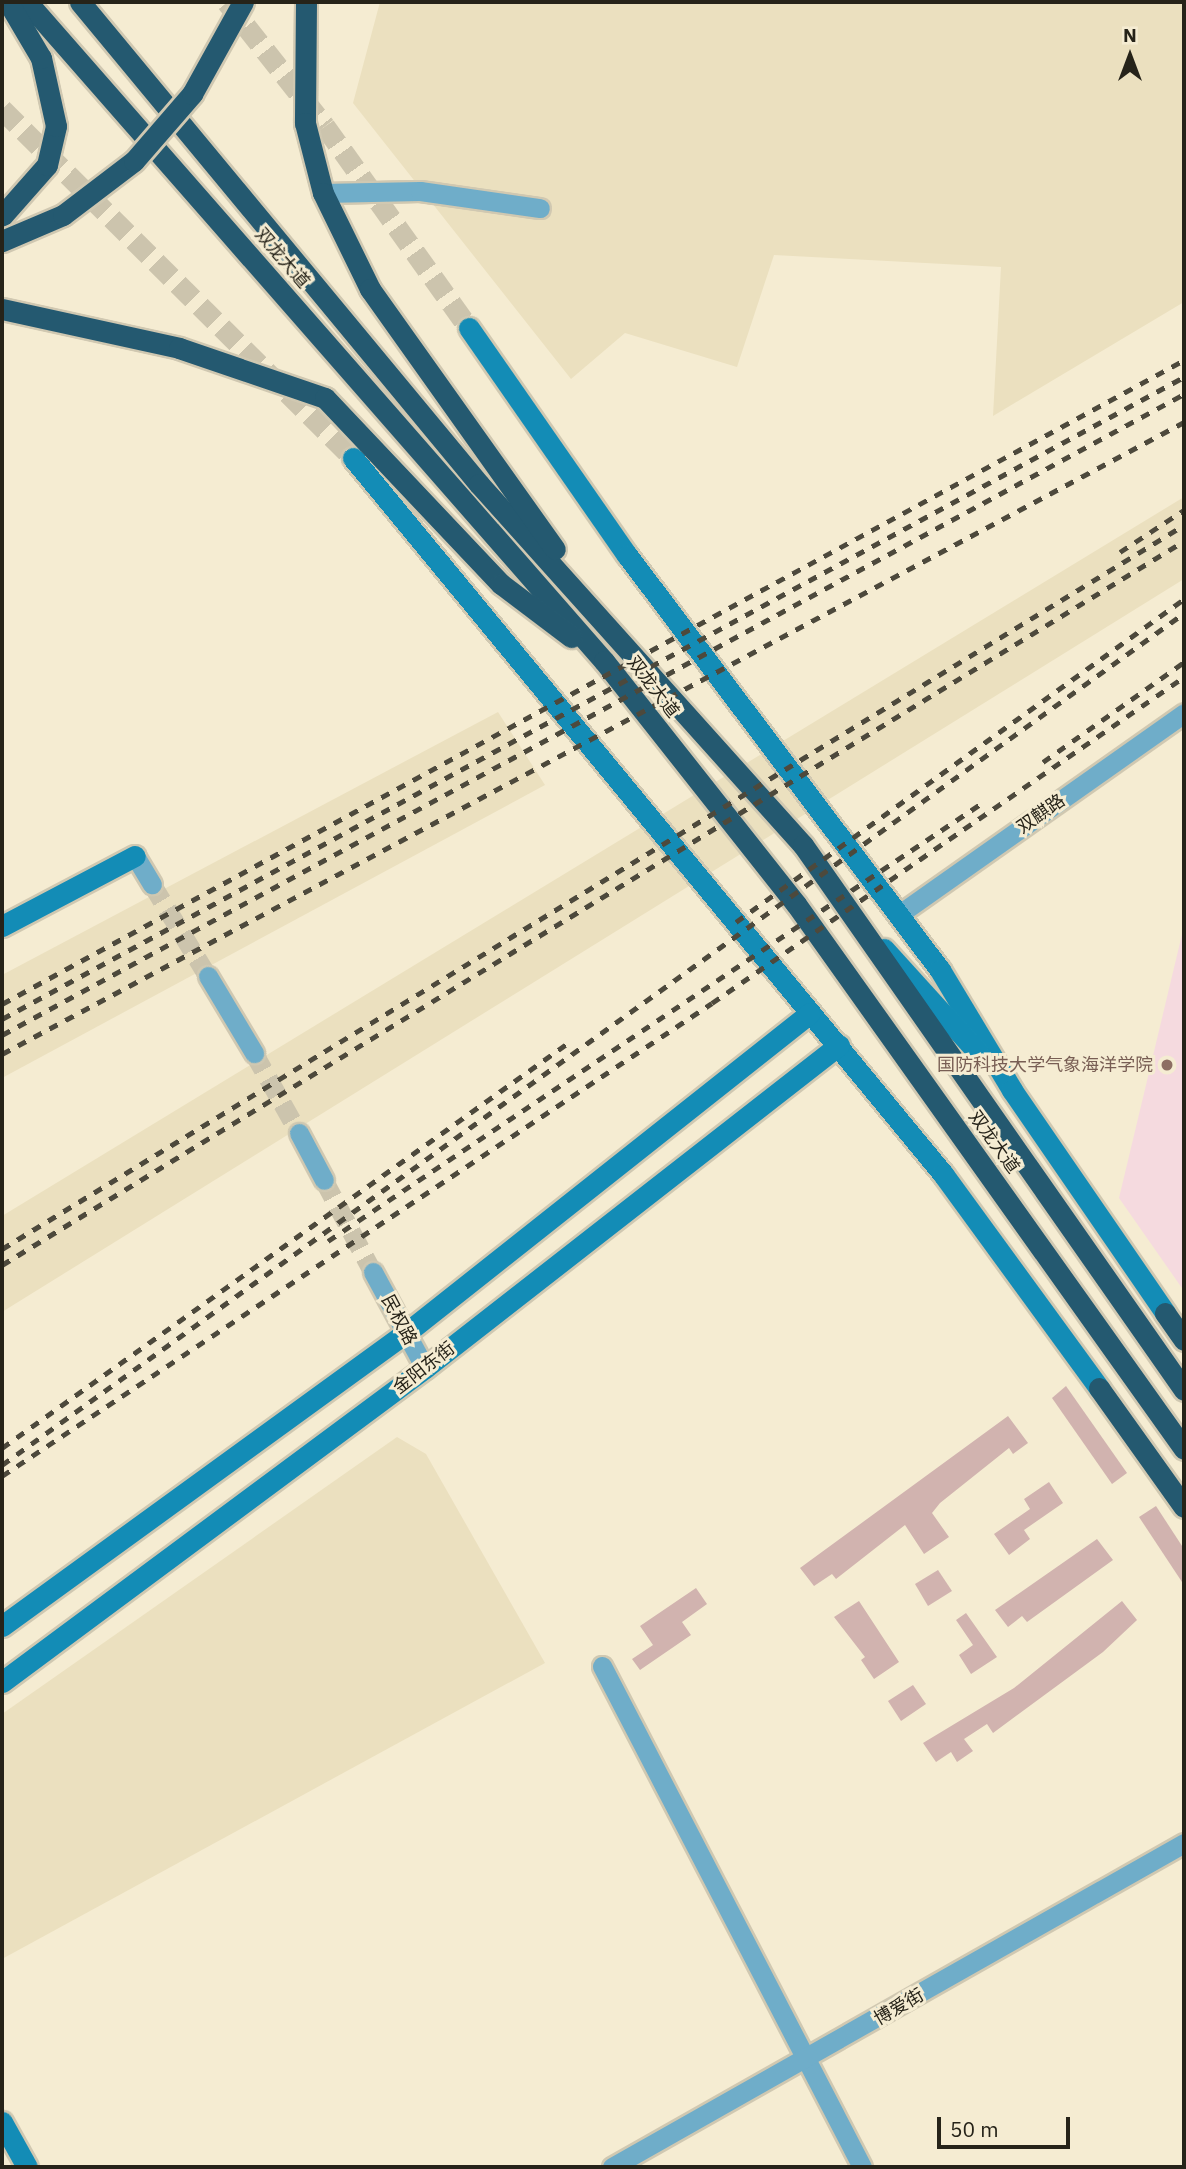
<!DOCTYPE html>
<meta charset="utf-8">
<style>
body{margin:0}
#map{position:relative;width:1186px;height:2169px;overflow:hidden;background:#f5ecd2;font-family:"IBM Plex Sans","Noto Sans SC",sans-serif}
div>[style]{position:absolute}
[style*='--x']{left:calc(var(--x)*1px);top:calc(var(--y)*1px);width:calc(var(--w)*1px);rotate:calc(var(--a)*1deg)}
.built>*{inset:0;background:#ebe0bf}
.education>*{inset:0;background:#f5dadf}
.building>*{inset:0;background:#d1b3af}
.street-tunnel>*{height:19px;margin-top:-9.5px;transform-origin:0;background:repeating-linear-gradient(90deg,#ccc4ad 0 19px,transparent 0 29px)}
.secondary-tunnel>*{height:21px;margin-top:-10.5px;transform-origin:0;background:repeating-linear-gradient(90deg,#ccc4ad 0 21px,transparent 0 31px)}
.roads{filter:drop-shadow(2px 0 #d0c8b1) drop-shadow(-2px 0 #d0c8b1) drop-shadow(0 2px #d0c8b1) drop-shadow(0 -2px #d0c8b1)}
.street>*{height:19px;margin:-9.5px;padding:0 9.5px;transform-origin:9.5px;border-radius:9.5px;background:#6fadc9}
.secondary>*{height:21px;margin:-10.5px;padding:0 10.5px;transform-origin:10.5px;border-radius:10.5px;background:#138cb6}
.highway>*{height:21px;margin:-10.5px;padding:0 10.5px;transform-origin:10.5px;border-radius:10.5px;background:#245970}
.rail>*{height:5px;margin-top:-2.5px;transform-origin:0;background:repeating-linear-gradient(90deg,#4d493c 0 9px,transparent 0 18px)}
.bridges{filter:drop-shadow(2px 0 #d0c8b1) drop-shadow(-2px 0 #d0c8b1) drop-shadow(0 2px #d0c8b1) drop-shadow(0 -2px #d0c8b1)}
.highway-bridge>*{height:21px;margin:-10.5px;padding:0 10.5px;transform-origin:10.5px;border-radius:10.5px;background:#245970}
.dots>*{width:19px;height:19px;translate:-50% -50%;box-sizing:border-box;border:4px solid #f5ecd2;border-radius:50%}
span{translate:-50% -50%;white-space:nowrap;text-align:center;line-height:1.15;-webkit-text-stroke:6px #f5ecd2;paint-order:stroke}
.street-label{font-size:18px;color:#262319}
.education-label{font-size:18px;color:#785e54}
.right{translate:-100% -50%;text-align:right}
.frame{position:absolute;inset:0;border:4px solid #262319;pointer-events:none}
.north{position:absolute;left:1095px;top:21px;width:70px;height:70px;-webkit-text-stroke:5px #f5ecd2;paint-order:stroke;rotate:0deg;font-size:19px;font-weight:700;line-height:28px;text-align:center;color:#262319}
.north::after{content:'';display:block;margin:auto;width:24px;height:32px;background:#262319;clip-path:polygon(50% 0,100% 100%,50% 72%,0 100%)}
.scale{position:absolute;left:937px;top:2117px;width:133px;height:32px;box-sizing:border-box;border:4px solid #262319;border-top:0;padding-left:9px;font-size:21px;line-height:24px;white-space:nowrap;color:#262319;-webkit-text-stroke:5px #f5ecd2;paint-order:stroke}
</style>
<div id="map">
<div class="built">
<div style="clip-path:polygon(380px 2px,1184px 2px,1184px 302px,993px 416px,1001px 267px,774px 255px,737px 367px,625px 333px,571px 379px,353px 103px)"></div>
<div style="clip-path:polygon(1184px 497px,1184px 579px,2px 1312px,2px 1216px)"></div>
<div style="clip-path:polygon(498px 712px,545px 785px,2px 1078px,2px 975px)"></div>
<div style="clip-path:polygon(397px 1437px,426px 1454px,545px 1663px,2px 1959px,2px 1714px)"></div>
</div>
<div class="education">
<div style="clip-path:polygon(1184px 926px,1184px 1291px,1119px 1198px)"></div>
</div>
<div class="building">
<div style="clip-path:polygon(1066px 1386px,1127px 1473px,1112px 1484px,1052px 1398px)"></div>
<div style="clip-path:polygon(1008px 1416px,1028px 1443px,1013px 1454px,1009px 1448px,940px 1503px,932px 1513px,949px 1537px,924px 1554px,905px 1525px,836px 1579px,832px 1574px,814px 1586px,800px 1568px)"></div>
<div style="clip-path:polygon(1049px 1482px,1063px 1503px,1024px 1530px,1030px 1539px,1009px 1555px,994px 1534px,1030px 1509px,1024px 1499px)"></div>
<div style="clip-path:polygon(1156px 1506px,1184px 1549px,1184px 1585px,1139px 1517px)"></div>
<div style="clip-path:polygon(1097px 1539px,1113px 1560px,1027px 1622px,1022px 1616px,1008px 1627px,995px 1610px)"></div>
<div style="clip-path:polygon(938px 1570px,952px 1591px,928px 1606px,915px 1584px)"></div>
<div style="clip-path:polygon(696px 1588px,707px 1604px,682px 1622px,691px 1635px,640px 1670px,632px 1659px,653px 1645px,640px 1626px)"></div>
<div style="clip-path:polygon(859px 1601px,899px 1662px,874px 1679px,861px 1660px,865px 1657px,834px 1617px)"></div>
<div style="clip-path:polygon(1122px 1601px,1137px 1620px,1103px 1652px,993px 1733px,987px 1724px,964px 1739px,973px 1751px,957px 1762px,951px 1752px,936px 1762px,923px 1743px,1014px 1688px)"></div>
<div style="clip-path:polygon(966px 1613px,997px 1657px,971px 1674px,959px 1655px,973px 1645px,956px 1620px)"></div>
<div style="clip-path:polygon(913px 1685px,926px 1704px,901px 1721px,888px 1701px)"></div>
</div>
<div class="street-tunnel">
<div style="--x:152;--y:884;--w:108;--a:58.7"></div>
<div style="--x:254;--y:1053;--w:92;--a:60.6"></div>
<div style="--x:324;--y:1180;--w:104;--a:62"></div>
</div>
<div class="secondary-tunnel">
<div style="--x:227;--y:2;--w:158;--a:51.7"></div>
<div style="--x:325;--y:126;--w:248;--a:54.5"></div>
<div style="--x:2;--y:109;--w:495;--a:44.8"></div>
</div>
<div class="roads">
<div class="street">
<div style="--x:323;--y:193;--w:97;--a:-1.2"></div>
<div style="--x:420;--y:191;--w:121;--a:8.1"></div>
<div style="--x:135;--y:856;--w:33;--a:59"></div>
<div style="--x:898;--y:915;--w:350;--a:-35.2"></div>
<div style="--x:208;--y:976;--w:90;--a:59.1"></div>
<div style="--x:299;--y:1133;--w:53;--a:62"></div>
<div style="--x:373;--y:1272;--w:109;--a:61.6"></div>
<div style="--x:602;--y:1666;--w:564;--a:62.57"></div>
<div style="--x:612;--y:2167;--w:657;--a:-29.53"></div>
</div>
<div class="secondary">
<div style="--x:469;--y:328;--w:277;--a:55.2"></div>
<div style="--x:627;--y:555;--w:520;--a:52.98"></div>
<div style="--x:940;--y:970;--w:140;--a:59"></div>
<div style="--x:1012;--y:1090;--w:270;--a:55.5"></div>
<div style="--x:353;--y:458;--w:928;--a:50.51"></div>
<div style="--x:943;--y:1174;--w:265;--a:53.9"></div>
<div style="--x:2;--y:926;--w:150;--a:-27.8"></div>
<div style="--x:884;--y:949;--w:143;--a:47.8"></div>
<div style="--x:2;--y:1626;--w:499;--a:-36"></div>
<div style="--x:406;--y:1333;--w:515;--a:-38.38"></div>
<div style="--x:2;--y:1682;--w:527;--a:-36.59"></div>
<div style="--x:425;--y:1368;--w:525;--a:-37.96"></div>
<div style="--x:2;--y:2122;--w:51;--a:60.9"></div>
</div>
<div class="highway">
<div style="--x:27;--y:2;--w:876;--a:48.8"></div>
<div style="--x:604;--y:661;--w:310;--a:51.7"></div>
<div style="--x:796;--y:904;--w:669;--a:54.55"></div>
<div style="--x:80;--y:2;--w:626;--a:50.38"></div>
<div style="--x:479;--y:484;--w:485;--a:48.1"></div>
<div style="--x:803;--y:845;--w:665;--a:55.04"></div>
<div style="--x:306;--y:2;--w:121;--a:90.5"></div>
<div style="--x:305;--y:123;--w:72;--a:75.6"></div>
<div style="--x:323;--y:193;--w:107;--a:63.9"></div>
<div style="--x:370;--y:289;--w:319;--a:54.6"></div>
<div style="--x:2;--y:216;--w:68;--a:-48.6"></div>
<div style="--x:47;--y:165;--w:40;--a:-77"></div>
<div style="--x:56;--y:126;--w:70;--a:-102.4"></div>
<div style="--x:41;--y:58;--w:65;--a:-120.5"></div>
<div style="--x:2;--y:309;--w:181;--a:12.4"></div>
<div style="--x:179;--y:348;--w:154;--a:18.9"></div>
<div style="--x:325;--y:398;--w:256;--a:46.6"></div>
<div style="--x:501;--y:584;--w:88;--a:37.1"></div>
<div style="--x:1165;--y:1313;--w:33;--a:55"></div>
<div style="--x:1099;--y:1388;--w:146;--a:54.5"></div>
</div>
</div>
<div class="rail">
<div style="--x:1120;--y:552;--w:77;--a:-33.3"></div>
<div style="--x:1043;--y:762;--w:173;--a:-35.3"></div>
<div style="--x:736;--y:922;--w:552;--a:-35.79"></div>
<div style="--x:2;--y:1004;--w:1346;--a:-28.58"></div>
<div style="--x:2;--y:1019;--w:1345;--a:-28.51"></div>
<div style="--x:2;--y:1035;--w:1345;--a:-28.47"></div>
<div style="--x:2;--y:1054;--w:1340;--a:-28.13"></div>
<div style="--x:328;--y:1241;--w:791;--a:-33.81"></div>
<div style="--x:2;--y:1249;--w:1386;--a:-31.49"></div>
<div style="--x:2;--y:1265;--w:1386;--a:-31.49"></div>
<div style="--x:2;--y:1448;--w:696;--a:-35.59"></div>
<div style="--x:2;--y:1465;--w:1457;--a:-35.78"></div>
<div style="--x:2;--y:1476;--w:853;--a:-33.67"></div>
<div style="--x:712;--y:1003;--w:574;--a:-34.63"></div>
</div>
<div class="bridges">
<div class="highway-bridge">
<div style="--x:2;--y:241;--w:66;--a:-23.1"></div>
<div style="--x:63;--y:215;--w:89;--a:-37.3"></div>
<div style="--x:134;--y:161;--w:89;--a:-49.1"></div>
<div style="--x:192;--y:94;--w:105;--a:-61"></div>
</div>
</div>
<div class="dots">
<div style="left:1167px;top:1065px;background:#8d6e63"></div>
</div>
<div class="street-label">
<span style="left:282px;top:258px;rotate:49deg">双龙大道</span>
<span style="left:653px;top:687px;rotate:52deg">双龙大道</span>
<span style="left:1041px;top:814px;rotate:-35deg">双麒路</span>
<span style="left:994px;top:1142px;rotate:54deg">双龙大道</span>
<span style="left:399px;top:1320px;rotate:62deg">民权路</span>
<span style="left:424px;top:1368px;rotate:-38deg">金阳东街</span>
<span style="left:899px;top:2007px;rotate:-30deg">博爱街</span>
</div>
<div class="education-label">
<span class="right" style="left:1153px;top:1065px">国防科技大学气象海洋学院</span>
</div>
<div class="frame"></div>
<div class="north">N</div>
<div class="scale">50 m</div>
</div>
